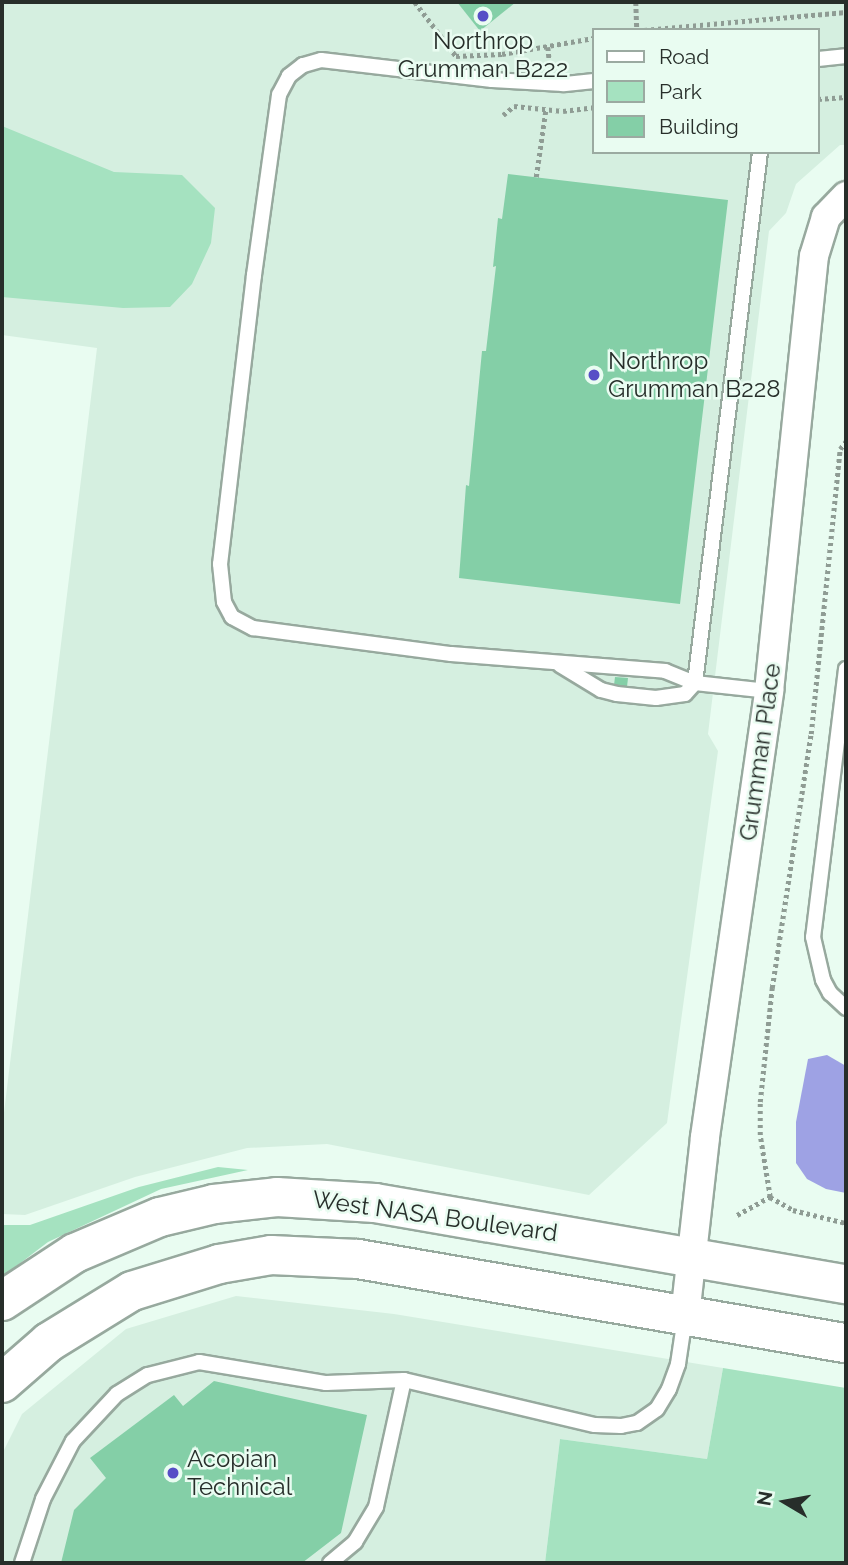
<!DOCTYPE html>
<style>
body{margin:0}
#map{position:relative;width:848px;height:1565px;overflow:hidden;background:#e9fcf1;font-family:Raleway,sans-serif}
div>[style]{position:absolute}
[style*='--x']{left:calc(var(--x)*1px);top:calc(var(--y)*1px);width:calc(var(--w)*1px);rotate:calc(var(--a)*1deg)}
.built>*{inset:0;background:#d5efe0}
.green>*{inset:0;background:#a5e2c0}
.water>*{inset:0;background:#9ea2e4}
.building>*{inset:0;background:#84cfa7}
.path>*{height:4.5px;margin-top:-2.25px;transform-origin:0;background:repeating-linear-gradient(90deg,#8f9c94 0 3.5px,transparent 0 7px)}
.roads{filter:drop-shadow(2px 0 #97a99e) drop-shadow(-2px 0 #97a99e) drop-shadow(0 2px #97a99e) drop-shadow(0 -2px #97a99e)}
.service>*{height:14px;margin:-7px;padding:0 7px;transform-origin:7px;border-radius:7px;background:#fff}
.minor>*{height:28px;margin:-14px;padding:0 14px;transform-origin:14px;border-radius:14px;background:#fff}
.secondary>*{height:38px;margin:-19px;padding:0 19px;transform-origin:19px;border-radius:19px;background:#fff}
.dots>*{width:19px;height:19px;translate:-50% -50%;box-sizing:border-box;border:4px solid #e9fcf1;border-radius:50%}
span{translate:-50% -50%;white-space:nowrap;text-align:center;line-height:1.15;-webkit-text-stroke:5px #e9fcf1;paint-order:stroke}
.poi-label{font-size:24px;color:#272e2a}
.left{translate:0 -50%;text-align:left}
.street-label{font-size:24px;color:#272e2a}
.frame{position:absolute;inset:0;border:4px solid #272e2a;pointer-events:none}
.legend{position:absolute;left:592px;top:28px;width:228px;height:126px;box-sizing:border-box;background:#e9fcf1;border:2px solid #9baaa1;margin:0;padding:9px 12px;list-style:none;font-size:21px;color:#272e2a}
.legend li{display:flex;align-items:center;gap:14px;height:35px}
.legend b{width:35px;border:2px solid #9baaa1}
.north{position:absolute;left:750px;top:1467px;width:70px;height:70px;-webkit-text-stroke:5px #e9fcf1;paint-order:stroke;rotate:280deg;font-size:19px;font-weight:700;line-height:28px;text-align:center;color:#272e2a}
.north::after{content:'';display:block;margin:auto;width:24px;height:32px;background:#272e2a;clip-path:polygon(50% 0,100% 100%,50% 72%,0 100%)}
</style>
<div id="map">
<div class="built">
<div style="clip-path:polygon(evenodd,2px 2px,846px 2px,846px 145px,840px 145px,796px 184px,786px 213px,769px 231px,708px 734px,718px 751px,667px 1123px,589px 1195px,327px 1144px,247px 1148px,135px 1177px,25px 1215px,2px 1214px,2px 1129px,97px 348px,2px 335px,2px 2px,594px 30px,818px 30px,818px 152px,594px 152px,594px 30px)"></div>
<div style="clip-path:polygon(236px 1296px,394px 1314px,723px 1368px,707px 1459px,560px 1439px,545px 1563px,2px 1563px,2px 1454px,22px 1414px,126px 1329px)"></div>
</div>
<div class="green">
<div style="clip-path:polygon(2px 126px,114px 172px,182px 175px,215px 208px,211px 243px,192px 284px,170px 307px,123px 308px,2px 297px)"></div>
<div style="clip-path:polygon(218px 1167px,248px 1170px,161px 1189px,48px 1242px,2px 1277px,2px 1225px,30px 1225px,139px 1187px)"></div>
<div style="clip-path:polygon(723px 1368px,846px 1388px,846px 1563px,545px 1563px,560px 1439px,707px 1459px)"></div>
</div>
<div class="water">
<div style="clip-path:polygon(827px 1055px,846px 1066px,846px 1193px,826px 1189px,807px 1179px,796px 1163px,796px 1122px,808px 1059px)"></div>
</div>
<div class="building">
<div style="clip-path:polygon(457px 2px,516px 2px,480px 31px)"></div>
<div style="clip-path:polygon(508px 174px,728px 200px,680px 604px,459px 578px,466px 485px,469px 486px,482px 351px,486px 351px,496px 266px,493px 267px,498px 218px,502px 219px)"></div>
<div style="clip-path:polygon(615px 677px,628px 678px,627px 687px,614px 685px)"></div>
<div style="clip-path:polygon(214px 1381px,367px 1415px,341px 1533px,302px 1563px,61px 1563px,74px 1510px,106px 1478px,90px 1458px,174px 1395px,183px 1406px)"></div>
</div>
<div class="path">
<div style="--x:415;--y:2;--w:68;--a:52.8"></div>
<div style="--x:456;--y:56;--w:46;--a:-2.5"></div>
<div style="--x:502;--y:54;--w:93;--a:-9.9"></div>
<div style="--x:636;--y:2;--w:28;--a:88"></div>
<div style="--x:644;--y:30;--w:203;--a:-5.1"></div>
<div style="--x:548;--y:47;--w:20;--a:84"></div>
<div style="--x:818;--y:99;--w:28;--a:-4"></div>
<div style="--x:503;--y:115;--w:14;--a:-39"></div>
<div style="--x:514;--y:106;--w:49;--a:5.8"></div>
<div style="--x:563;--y:111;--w:31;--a:-7"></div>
<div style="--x:536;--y:177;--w:70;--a:-81.8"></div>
<div style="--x:770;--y:1197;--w:26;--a:29"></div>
<div style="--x:793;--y:1210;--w:55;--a:13.8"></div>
<div style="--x:737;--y:1215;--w:38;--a:-29"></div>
<div style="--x:770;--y:1197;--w:63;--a:-99.2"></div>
<div style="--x:760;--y:1135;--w:33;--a:-90"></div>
<div style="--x:760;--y:1102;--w:115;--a:-84"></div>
<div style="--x:772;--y:988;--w:257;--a:-81.3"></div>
<div style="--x:811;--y:734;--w:286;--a:-84.2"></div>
<div style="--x:840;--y:449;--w:10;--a:-53"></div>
</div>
<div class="roads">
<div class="service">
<div style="--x:818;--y:59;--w:28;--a:-6"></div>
<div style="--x:594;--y:81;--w:31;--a:174"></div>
<div style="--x:563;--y:84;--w:71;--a:-176.8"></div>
<div style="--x:492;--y:80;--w:172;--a:-173.3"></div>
<div style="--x:321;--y:60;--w:19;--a:164"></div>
<div style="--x:303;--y:65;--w:18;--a:142"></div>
<div style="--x:289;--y:76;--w:21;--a:118"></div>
<div style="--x:279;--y:95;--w:182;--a:97.9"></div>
<div style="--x:254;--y:275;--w:291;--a:96.7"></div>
<div style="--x:220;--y:564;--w:38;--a:84"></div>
<div style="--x:224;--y:602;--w:17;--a:62"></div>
<div style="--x:232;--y:617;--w:24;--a:28"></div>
<div style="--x:253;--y:628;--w:200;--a:7.5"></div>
<div style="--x:451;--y:654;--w:215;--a:4.5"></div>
<div style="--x:665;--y:671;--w:32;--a:22"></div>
<div style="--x:695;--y:683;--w:74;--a:6.2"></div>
<div style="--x:560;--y:665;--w:48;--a:31.4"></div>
<div style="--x:601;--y:690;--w:16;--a:14"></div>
<div style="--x:617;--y:694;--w:39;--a:6"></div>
<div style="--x:656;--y:698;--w:29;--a:-8"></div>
<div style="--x:685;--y:694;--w:15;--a:-48"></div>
<div style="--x:695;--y:683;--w:535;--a:-83.02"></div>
<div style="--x:846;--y:669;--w:270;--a:97"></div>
<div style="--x:813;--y:937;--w:44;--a:76.9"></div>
<div style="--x:823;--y:980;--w:15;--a:62"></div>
<div style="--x:830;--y:993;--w:22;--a:43"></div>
<div style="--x:22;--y:1563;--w:67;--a:-71.8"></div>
<div style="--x:43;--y:1499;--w:65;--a:-62.7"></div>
<div style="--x:73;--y:1441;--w:64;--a:-46.9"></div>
<div style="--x:117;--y:1394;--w:36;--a:-32"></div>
<div style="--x:148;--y:1375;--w:53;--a:-14.3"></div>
<div style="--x:199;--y:1362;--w:129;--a:9.4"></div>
<div style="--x:326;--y:1383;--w:78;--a:-2.2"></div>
<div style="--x:330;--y:1563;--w:33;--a:-40"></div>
<div style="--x:355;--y:1542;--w:41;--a:-59"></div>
<div style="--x:376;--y:1507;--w:130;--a:-77.6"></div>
<div style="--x:404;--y:1380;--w:196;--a:13.3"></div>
<div style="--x:595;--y:1425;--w:26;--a:2"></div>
<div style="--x:621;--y:1426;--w:16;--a:-11"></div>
<div style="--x:637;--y:1423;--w:24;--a:-35"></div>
<div style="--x:657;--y:1409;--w:23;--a:-59"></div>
<div style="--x:669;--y:1389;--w:27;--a:-70"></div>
<div style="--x:678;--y:1364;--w:48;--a:-81.5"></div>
</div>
<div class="minor">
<div style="--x:685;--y:1316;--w:180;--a:-83.6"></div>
<div style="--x:705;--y:1137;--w:451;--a:-81.8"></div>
<div style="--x:769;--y:691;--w:437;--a:-84.1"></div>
<div style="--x:814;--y:256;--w:41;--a:-72.9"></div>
<div style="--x:826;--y:217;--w:29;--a:-46"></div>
</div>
<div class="secondary">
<div style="--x:2;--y:1301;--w:87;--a:-33.3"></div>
<div style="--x:75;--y:1253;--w:92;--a:-23"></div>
<div style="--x:160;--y:1217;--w:56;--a:-13.5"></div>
<div style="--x:214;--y:1204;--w:63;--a:-6.3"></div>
<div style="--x:277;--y:1197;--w:98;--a:3.5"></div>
<div style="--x:375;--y:1203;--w:478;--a:9.8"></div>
<div style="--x:2;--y:1383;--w:62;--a:-41.1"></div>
<div style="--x:49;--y:1342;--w:97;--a:-31.6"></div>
<div style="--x:132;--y:1291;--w:91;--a:-17.2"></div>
<div style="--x:219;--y:1264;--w:53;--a:-9.8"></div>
<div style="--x:271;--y:1255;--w:87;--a:2.6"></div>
<div style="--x:358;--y:1259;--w:495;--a:9.8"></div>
</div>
</div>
<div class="dots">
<div style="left:483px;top:16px;background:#574ec6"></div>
<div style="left:594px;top:375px;background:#574ec6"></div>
<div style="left:173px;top:1473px;background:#574ec6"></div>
</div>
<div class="poi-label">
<span style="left:483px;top:55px">Northrop<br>Grumman B222</span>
<span class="left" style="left:608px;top:375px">Northrop<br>Grumman B228</span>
<span class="left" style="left:187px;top:1473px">Acopian<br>Technical</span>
</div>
<div class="street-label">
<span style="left:760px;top:752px;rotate:-82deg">Grumman Place</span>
<span style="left:435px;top:1216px;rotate:8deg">West NASA Boulevard</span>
</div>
<div class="frame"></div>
<ul class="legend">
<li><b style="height:9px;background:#fff"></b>Road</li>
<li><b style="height:19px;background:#a5e2c0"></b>Park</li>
<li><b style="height:19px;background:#84cfa7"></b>Building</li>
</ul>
<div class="north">N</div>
</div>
